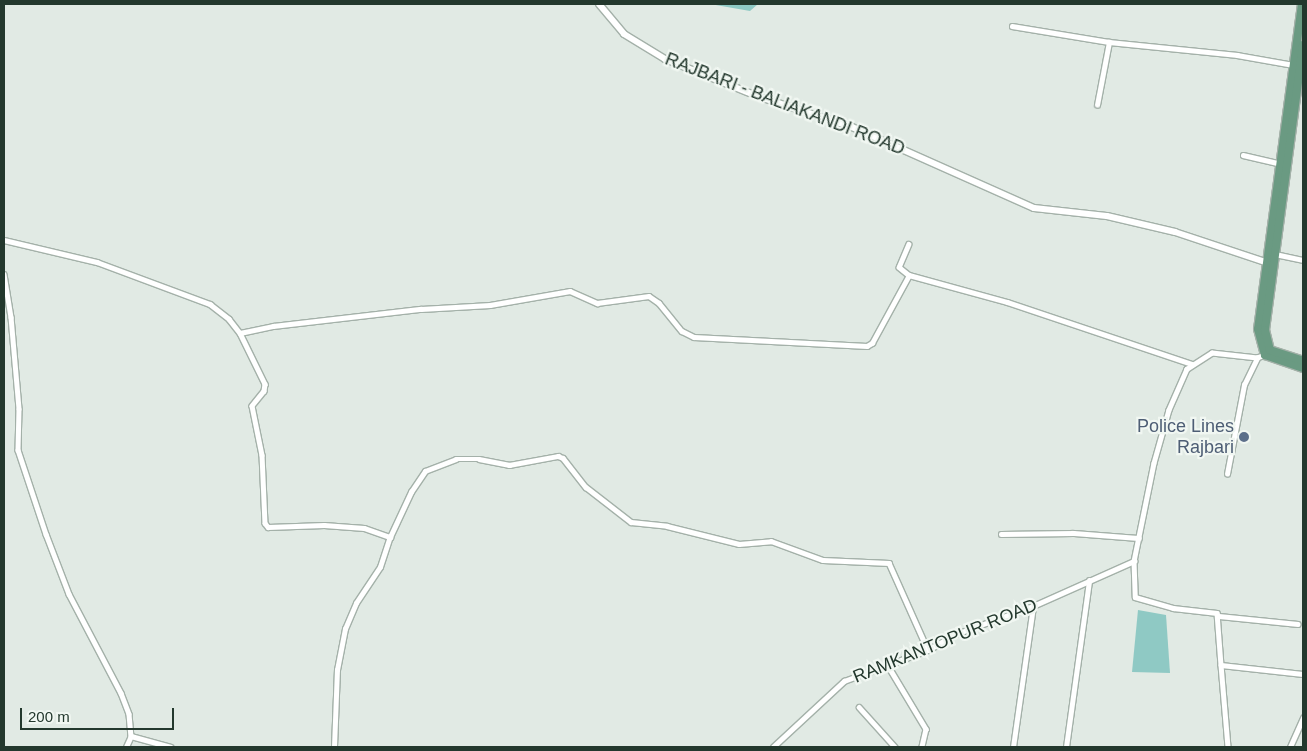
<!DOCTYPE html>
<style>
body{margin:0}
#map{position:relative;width:1307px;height:751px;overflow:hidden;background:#e1eae4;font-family:Helvetica,sans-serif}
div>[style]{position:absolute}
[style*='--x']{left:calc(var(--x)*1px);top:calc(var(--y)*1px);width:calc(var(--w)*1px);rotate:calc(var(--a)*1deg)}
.water>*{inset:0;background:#8fc9c4}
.roads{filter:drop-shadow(1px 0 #a4b1a9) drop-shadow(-1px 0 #a4b1a9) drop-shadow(0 1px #a4b1a9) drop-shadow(0 -1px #a4b1a9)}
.street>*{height:4.5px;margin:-2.25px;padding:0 2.25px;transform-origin:2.25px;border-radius:2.25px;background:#fff}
.secondary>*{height:6px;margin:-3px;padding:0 3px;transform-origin:3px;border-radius:3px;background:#fff}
.primary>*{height:8px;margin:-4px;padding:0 4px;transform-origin:4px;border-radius:4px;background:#6a9a82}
.dots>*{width:14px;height:14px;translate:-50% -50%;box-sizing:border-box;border:2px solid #f1f7f2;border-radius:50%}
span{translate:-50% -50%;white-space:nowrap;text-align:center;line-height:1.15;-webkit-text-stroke:4.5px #f1f7f2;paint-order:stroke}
.street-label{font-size:18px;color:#23382d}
.service-label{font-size:18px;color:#4e5e75}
.right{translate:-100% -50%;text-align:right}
.frame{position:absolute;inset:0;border:5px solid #23382d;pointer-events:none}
.scale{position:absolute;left:20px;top:708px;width:154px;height:22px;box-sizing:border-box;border:2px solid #23382d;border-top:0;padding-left:6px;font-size:15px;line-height:18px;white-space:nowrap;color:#23382d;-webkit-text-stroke:4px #f1f7f2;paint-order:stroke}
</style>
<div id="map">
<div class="water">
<div style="clip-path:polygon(710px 4px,758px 4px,750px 11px)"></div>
<div style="clip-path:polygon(1138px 610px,1166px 615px,1170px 673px,1132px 672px)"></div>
</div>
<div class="roads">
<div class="street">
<div style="--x:1012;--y:26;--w:98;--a:9.4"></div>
<div style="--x:1109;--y:42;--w:129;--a:5.8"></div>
<div style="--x:1237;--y:55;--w:57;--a:10.1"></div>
<div style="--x:1097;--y:105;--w:64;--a:-79.2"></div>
<div style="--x:1243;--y:155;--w:36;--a:13"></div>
<div style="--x:4;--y:240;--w:96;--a:13.3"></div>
<div style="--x:97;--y:262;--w:121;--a:20.4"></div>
<div style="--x:210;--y:304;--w:24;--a:38"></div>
<div style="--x:229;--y:319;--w:18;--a:52"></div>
<div style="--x:240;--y:333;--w:57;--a:63.9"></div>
<div style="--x:265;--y:384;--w:7;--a:98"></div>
<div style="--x:264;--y:391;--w:19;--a:129"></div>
<div style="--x:252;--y:406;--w:50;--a:78.5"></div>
<div style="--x:262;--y:455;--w:68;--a:87.5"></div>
<div style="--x:265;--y:523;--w:5;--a:53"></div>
<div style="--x:268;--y:527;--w:56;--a:-2"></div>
<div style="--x:324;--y:525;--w:40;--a:4.3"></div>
<div style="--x:364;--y:528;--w:28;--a:19"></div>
<div style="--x:390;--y:537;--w:50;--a:-65"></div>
<div style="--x:411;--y:492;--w:25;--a:-56"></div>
<div style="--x:425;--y:471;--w:33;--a:-21"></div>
<div style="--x:456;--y:459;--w:23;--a:0"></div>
<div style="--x:479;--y:459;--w:31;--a:11"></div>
<div style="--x:509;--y:465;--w:50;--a:-10.4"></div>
<div style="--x:558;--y:456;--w:5;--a:22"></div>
<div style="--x:563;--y:458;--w:37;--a:52"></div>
<div style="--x:586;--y:487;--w:57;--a:37.9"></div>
<div style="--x:631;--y:522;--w:36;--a:6"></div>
<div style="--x:667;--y:526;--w:74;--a:14"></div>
<div style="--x:739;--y:544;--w:32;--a:-5"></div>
<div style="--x:771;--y:541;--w:55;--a:20.1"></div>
<div style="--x:823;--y:560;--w:66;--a:2.6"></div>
<div style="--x:889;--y:563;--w:95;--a:65.9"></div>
<div style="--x:909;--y:244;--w:25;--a:113"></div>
<div style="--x:899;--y:267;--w:13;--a:39"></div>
<div style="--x:1275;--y:254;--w:29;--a:12"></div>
<div style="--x:4;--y:274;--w:44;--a:80.8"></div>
<div style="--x:11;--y:317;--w:92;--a:85"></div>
<div style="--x:19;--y:409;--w:41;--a:91.4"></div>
<div style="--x:18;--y:450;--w:89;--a:71.6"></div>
<div style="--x:46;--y:534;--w:64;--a:69"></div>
<div style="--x:69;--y:594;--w:112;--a:62.3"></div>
<div style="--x:121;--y:693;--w:22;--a:69"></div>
<div style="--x:129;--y:714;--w:22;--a:85"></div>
<div style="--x:131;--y:736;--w:41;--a:15.4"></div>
<div style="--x:240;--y:333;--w:34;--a:-12"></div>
<div style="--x:273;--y:326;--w:149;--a:-6.6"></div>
<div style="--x:421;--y:309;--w:69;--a:-3.3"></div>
<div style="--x:490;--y:305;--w:81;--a:-9.9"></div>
<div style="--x:570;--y:291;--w:30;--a:24"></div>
<div style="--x:597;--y:303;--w:52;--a:-7.7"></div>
<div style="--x:649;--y:296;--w:12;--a:35"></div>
<div style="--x:659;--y:303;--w:36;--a:51"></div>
<div style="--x:682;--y:331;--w:13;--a:27"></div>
<div style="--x:694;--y:337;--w:173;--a:3"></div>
<div style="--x:867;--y:346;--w:6;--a:-31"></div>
<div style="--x:872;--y:343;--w:77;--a:-61.4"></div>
<div style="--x:909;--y:275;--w:102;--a:15.4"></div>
<div style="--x:1007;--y:302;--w:195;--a:18.5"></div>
<div style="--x:1265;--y:355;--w:9;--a:159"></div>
<div style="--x:1257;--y:358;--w:45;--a:-173.7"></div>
<div style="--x:1212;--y:353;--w:30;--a:147"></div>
<div style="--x:1187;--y:369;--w:45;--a:113.7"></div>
<div style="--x:1169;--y:410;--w:55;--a:105.8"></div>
<div style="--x:1154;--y:463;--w:100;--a:101.5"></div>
<div style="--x:1134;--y:561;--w:36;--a:88"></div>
<div style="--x:1135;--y:597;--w:40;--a:16"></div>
<div style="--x:1173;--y:608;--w:44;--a:6.5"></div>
<div style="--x:1217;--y:613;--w:52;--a:85.6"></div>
<div style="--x:1221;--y:665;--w:82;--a:6.3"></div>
<div style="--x:1227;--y:474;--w:91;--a:-79.2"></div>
<div style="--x:1244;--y:385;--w:30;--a:-64"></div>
<div style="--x:1001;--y:534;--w:72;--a:-0.8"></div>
<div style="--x:1073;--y:533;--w:66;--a:4.3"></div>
<div style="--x:1219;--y:616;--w:79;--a:5.8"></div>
<div style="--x:887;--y:664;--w:76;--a:59"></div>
<div style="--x:926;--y:729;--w:18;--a:103"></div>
<div style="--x:1221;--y:665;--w:82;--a:85.1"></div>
<div style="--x:859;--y:707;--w:54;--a:48"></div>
<div style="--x:126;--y:747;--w:12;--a:-66"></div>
<div style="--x:334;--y:747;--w:77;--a:-87.8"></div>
<div style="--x:337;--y:670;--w:42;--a:-79"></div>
<div style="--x:345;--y:629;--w:28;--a:-67"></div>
<div style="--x:356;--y:603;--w:43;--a:-56.3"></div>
<div style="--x:380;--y:567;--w:32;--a:-72"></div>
<div style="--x:773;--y:747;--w:97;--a:-42.9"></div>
<div style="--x:844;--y:681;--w:90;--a:-20.3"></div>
<div style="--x:928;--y:650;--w:32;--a:-30"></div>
<div style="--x:956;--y:634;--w:82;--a:-20"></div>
<div style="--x:1033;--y:606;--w:111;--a:-24"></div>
<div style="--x:1013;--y:747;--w:142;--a:-81.9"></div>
<div style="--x:1066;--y:747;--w:168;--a:-82.1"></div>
<div style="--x:1290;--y:747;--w:32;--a:-66"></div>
</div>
<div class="secondary">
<div style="--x:599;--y:4;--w:39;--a:50"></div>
<div style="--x:624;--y:34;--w:48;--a:31.4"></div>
<div style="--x:665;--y:59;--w:99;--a:21.9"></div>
<div style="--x:757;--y:96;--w:100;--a:18.1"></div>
<div style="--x:852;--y:127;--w:199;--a:24"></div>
<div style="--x:1034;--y:208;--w:73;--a:6.3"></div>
<div style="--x:1107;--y:216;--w:70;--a:13.2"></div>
<div style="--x:1175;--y:232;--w:101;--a:18.4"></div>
</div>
<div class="primary">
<div style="--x:1302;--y:4;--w:328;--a:97.7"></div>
<div style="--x:1258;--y:329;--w:27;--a:75"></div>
<div style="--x:1265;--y:355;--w:40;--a:18.9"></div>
<div style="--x:1303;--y:45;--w:288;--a:97.6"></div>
<div style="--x:1265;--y:330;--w:21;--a:76"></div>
<div style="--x:1270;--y:350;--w:35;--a:18"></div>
</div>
</div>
<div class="dots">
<div style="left:1244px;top:437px;background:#5c6f8a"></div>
</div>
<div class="street-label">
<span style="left:785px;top:104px;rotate:21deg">RAJBARI - BALIAKANDI ROAD</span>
<span style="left:945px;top:641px;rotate:-22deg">RAMKANTOPUR ROAD</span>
</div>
<div class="service-label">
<span class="right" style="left:1234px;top:437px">Police Lines<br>Rajbari</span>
</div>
<div class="frame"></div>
<div class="scale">200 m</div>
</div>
